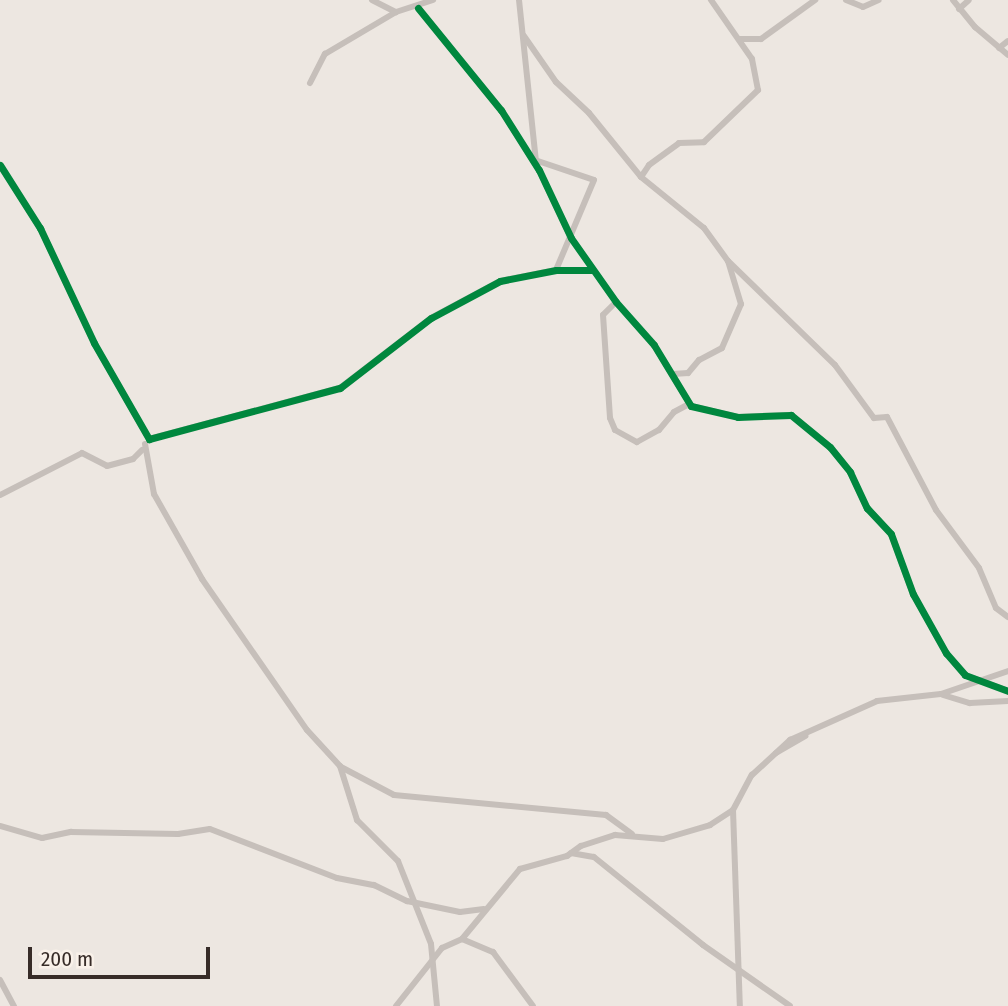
<!DOCTYPE html>
<style>
body{margin:0}
#map{position:relative;width:1008px;height:1006px;overflow:hidden;background:#ede7e1;font-family:"Fira Sans Condensed",sans-serif}
div>[style]{position:absolute}
[style*='--x']{left:calc(var(--x)*1px);top:calc(var(--y)*1px);width:calc(var(--w)*1px);rotate:calc(var(--a)*1deg)}
.minor>*{height:6px;margin:-3px;padding:0 3px;transform-origin:3px;border-radius:3px;background:#c6bfba}
.cycleway>*{height:7px;margin:-3.5px;padding:0 3.5px;transform-origin:3.5px;border-radius:3.5px;background:#00873e}
span{translate:-50% -50%;white-space:nowrap;text-align:center;line-height:1.15;-webkit-text-stroke:5px #f9f1e9;paint-order:stroke}
.scale{position:absolute;left:28px;top:947px;width:182px;height:32px;box-sizing:border-box;border:4px solid #372c28;border-top:0;padding-left:9px;font-size:21px;line-height:24px;white-space:nowrap;color:#372c28;-webkit-text-stroke:5px #f9f1e9;paint-order:stroke}
</style>
<div id="map">
<div class="minor">
<div style="--x:372;--y:0;--w:27;--a:27"></div>
<div style="--x:396;--y:12;--w:39;--a:-18"></div>
<div style="--x:519;--y:0;--w:163;--a:84"></div>
<div style="--x:846;--y:0;--w:18;--a:22"></div>
<div style="--x:863;--y:7;--w:17;--a:-24"></div>
<div style="--x:953;--y:0;--w:35;--a:51"></div>
<div style="--x:975;--y:27;--w:43;--a:40.3"></div>
<div style="--x:418;--y:8;--w:132;--a:50.9"></div>
<div style="--x:501;--y:110;--w:71;--a:57.7"></div>
<div style="--x:539;--y:170;--w:75;--a:64.8"></div>
<div style="--x:571;--y:238;--w:78;--a:54.9"></div>
<div style="--x:616;--y:302;--w:57;--a:48.5"></div>
<div style="--x:654;--y:345;--w:71;--a:58.8"></div>
<div style="--x:691;--y:406;--w:48;--a:13.2"></div>
<div style="--x:738;--y:417;--w:53;--a:-2.2"></div>
<div style="--x:791;--y:415;--w:50;--a:39.4"></div>
<div style="--x:830;--y:447;--w:32;--a:51"></div>
<div style="--x:850;--y:472;--w:40;--a:65"></div>
<div style="--x:867;--y:508;--w:35;--a:47"></div>
<div style="--x:891;--y:534;--w:64;--a:69.9"></div>
<div style="--x:913;--y:594;--w:68;--a:60.8"></div>
<div style="--x:946;--y:653;--w:29;--a:49"></div>
<div style="--x:965;--y:675;--w:46;--a:20.4"></div>
<div style="--x:959;--y:9;--w:13;--a:-42"></div>
<div style="--x:524;--y:36;--w:56;--a:55.2"></div>
<div style="--x:556;--y:82;--w:45;--a:43.2"></div>
<div style="--x:589;--y:113;--w:82;--a:50.9"></div>
<div style="--x:641;--y:177;--w:81;--a:39"></div>
<div style="--x:704;--y:228;--w:41;--a:54"></div>
<div style="--x:728;--y:261;--w:45;--a:73.2"></div>
<div style="--x:741;--y:304;--w:48;--a:113.4"></div>
<div style="--x:722;--y:348;--w:26;--a:152"></div>
<div style="--x:699;--y:360;--w:17;--a:130"></div>
<div style="--x:688;--y:373;--w:15;--a:176"></div>
<div style="--x:740;--y:39;--w:21;--a:0"></div>
<div style="--x:761;--y:39;--w:67;--a:-35.8"></div>
<div style="--x:999;--y:48;--w:11;--a:-38"></div>
<div style="--x:310;--y:83;--w:33;--a:-63"></div>
<div style="--x:325;--y:54;--w:82;--a:-30.6"></div>
<div style="--x:535;--y:160;--w:62;--a:18.7"></div>
<div style="--x:594;--y:180;--w:98;--a:112.9"></div>
<div style="--x:0;--y:165;--w:75;--a:57.6"></div>
<div style="--x:40;--y:228;--w:127;--a:64.8"></div>
<div style="--x:94;--y:343;--w:111;--a:60.2"></div>
<div style="--x:149;--y:439;--w:198;--a:-15"></div>
<div style="--x:340;--y:388;--w:115;--a:-37.6"></div>
<div style="--x:431;--y:318;--w:78;--a:-28.2"></div>
<div style="--x:500;--y:281;--w:57;--a:-11.1"></div>
<div style="--x:556;--y:270;--w:36;--a:0"></div>
<div style="--x:641;--y:177;--w:14;--a:-56"></div>
<div style="--x:649;--y:165;--w:37;--a:-36"></div>
<div style="--x:679;--y:143;--w:25;--a:-2"></div>
<div style="--x:704;--y:142;--w:75;--a:-43.9"></div>
<div style="--x:758;--y:90;--w:32;--a:-101"></div>
<div style="--x:752;--y:59;--w:72;--a:-124.8"></div>
<div style="--x:728;--y:261;--w:149;--a:44.2"></div>
<div style="--x:835;--y:365;--w:66;--a:53.7"></div>
<div style="--x:874;--y:418;--w:13;--a:-4"></div>
<div style="--x:887;--y:417;--w:105;--a:62.2"></div>
<div style="--x:936;--y:510;--w:72;--a:53.4"></div>
<div style="--x:979;--y:568;--w:43;--a:67"></div>
<div style="--x:996;--y:608;--w:15;--a:37"></div>
<div style="--x:616;--y:302;--w:18;--a:135"></div>
<div style="--x:603;--y:315;--w:103;--a:86.1"></div>
<div style="--x:610;--y:418;--w:13;--a:67"></div>
<div style="--x:615;--y:430;--w:25;--a:29"></div>
<div style="--x:637;--y:442;--w:25;--a:-29"></div>
<div style="--x:659;--y:430;--w:23;--a:-50"></div>
<div style="--x:674;--y:412;--w:17;--a:-28"></div>
<div style="--x:145;--y:444;--w:51;--a:79.8"></div>
<div style="--x:154;--y:494;--w:98;--a:60.5"></div>
<div style="--x:202;--y:579;--w:184;--a:55.2"></div>
<div style="--x:307;--y:730;--w:49;--a:47.5"></div>
<div style="--x:340;--y:766;--w:57;--a:72.5"></div>
<div style="--x:357;--y:820;--w:58;--a:45"></div>
<div style="--x:398;--y:861;--w:89;--a:68.3"></div>
<div style="--x:431;--y:944;--w:62;--a:84.5"></div>
<div style="--x:0;--y:495;--w:92;--a:-27.1"></div>
<div style="--x:82;--y:453;--w:28;--a:27"></div>
<div style="--x:107;--y:466;--w:27;--a:-15"></div>
<div style="--x:133;--y:459;--w:13;--a:-45"></div>
<div style="--x:943;--y:695;--w:28;--a:17"></div>
<div style="--x:970;--y:703;--w:38;--a:-3"></div>
<div style="--x:776;--y:753;--w:34;--a:-30"></div>
<div style="--x:341;--y:767;--w:60;--a:27.8"></div>
<div style="--x:394;--y:795;--w:213;--a:5.4"></div>
<div style="--x:606;--y:815;--w:32;--a:36"></div>
<div style="--x:733;--y:810;--w:196;--a:88"></div>
<div style="--x:0;--y:826;--w:44;--a:15.9"></div>
<div style="--x:42;--y:838;--w:30;--a:-12"></div>
<div style="--x:71;--y:832;--w:107;--a:1.1"></div>
<div style="--x:178;--y:834;--w:32;--a:-9"></div>
<div style="--x:210;--y:829;--w:136;--a:21.1"></div>
<div style="--x:337;--y:878;--w:38;--a:11"></div>
<div style="--x:374;--y:885;--w:37;--a:26"></div>
<div style="--x:407;--y:901;--w:54;--a:11.7"></div>
<div style="--x:460;--y:912;--w:24;--a:-7"></div>
<div style="--x:571;--y:853;--w:23;--a:10"></div>
<div style="--x:594;--y:857;--w:140;--a:38.9"></div>
<div style="--x:703;--y:945;--w:106;--a:35"></div>
<div style="--x:462;--y:939;--w:34;--a:23"></div>
<div style="--x:493;--y:952;--w:67;--a:53.5"></div>
<div style="--x:0;--y:980;--w:30;--a:62"></div>
<div style="--x:396;--y:1006;--w:74;--a:-51.6"></div>
<div style="--x:442;--y:948;--w:22;--a:-24"></div>
<div style="--x:462;--y:939;--w:91;--a:-50.4"></div>
<div style="--x:520;--y:869;--w:49;--a:-15.5"></div>
<div style="--x:567;--y:856;--w:17;--a:-36"></div>
<div style="--x:581;--y:846;--w:36;--a:-18"></div>
<div style="--x:615;--y:835;--w:48;--a:4.8"></div>
<div style="--x:663;--y:839;--w:49;--a:-16.6"></div>
<div style="--x:710;--y:825;--w:27;--a:-33"></div>
<div style="--x:733;--y:810;--w:40;--a:-62"></div>
<div style="--x:752;--y:775;--w:52;--a:-42.6"></div>
<div style="--x:790;--y:740;--w:95;--a:-24.1"></div>
<div style="--x:877;--y:701;--w:64;--a:-6.2"></div>
<div style="--x:941;--y:694;--w:71;--a:-18.9"></div>
</div>
<div class="cycleway">
<div style="--x:418;--y:8;--w:132;--a:50.9"></div>
<div style="--x:501;--y:110;--w:71;--a:57.7"></div>
<div style="--x:539;--y:170;--w:75;--a:64.8"></div>
<div style="--x:571;--y:238;--w:78;--a:54.9"></div>
<div style="--x:616;--y:302;--w:57;--a:48.5"></div>
<div style="--x:654;--y:345;--w:71;--a:58.8"></div>
<div style="--x:691;--y:406;--w:48;--a:13.2"></div>
<div style="--x:738;--y:417;--w:53;--a:-2.2"></div>
<div style="--x:791;--y:415;--w:50;--a:39.4"></div>
<div style="--x:830;--y:447;--w:32;--a:51"></div>
<div style="--x:850;--y:472;--w:40;--a:65"></div>
<div style="--x:867;--y:508;--w:35;--a:47"></div>
<div style="--x:891;--y:534;--w:64;--a:69.9"></div>
<div style="--x:913;--y:594;--w:68;--a:60.8"></div>
<div style="--x:946;--y:653;--w:29;--a:49"></div>
<div style="--x:965;--y:675;--w:46;--a:20.4"></div>
<div style="--x:0;--y:165;--w:75;--a:57.6"></div>
<div style="--x:40;--y:228;--w:127;--a:64.8"></div>
<div style="--x:94;--y:343;--w:111;--a:60.2"></div>
<div style="--x:149;--y:439;--w:198;--a:-15"></div>
<div style="--x:340;--y:388;--w:115;--a:-37.6"></div>
<div style="--x:431;--y:318;--w:78;--a:-28.2"></div>
<div style="--x:500;--y:281;--w:57;--a:-11.1"></div>
<div style="--x:556;--y:270;--w:36;--a:0"></div>
</div>
<div class="scale">200 m</div>
</div>
